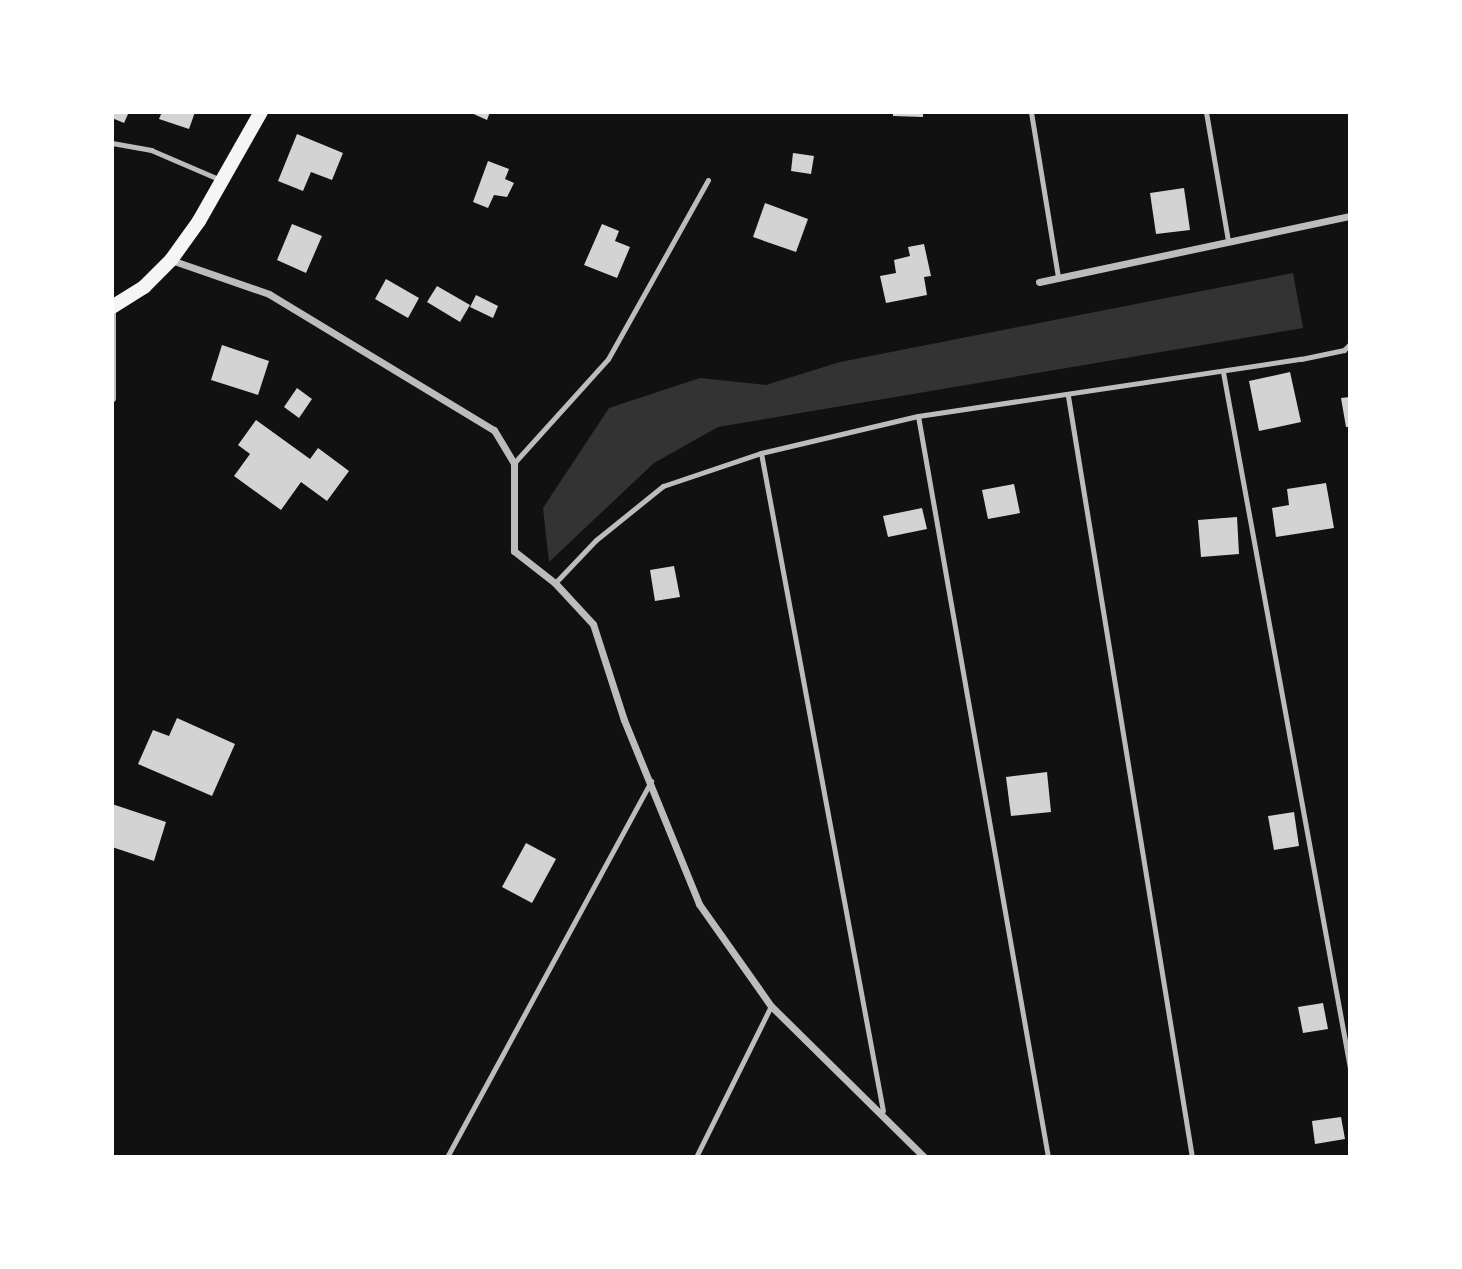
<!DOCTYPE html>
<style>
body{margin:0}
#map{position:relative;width:1462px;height:1269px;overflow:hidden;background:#111;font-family:Helvetica,sans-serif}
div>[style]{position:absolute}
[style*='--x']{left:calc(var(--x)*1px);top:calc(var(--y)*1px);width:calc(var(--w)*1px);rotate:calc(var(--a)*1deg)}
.water>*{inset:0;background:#333}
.building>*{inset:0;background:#d3d3d3}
.service>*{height:5px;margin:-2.5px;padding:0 2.5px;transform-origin:2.5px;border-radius:2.5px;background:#bcbcbc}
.minor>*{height:7px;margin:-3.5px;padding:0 3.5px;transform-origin:3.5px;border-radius:3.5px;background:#bcbcbc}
.secondary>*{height:14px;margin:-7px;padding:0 7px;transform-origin:7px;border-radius:7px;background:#f5f5f5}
span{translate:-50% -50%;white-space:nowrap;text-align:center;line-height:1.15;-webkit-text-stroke:7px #fff;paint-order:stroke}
.frame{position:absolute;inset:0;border:114px solid #fff;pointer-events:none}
</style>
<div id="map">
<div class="water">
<div style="clip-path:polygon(1293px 273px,1303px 328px,718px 427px,654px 463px,549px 562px,543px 508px,609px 408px,700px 378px,766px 385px,840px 362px)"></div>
</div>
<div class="building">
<div style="clip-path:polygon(112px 112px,129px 112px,124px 123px,112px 118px)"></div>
<div style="clip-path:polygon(162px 112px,195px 112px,189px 129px,159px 119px)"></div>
<div style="clip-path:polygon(469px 112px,490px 112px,487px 120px)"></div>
<div style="clip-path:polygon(893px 112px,923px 112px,923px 117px,893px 116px)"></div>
<div style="clip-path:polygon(297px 134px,343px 153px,332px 180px,311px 172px,303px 191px,278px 181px)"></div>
<div style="clip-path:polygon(793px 153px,814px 156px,811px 174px,791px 171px)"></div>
<div style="clip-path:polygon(488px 161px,509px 169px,505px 179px,514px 183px,507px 197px,494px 195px,488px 208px,473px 202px)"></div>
<div style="clip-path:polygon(1184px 188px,1190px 230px,1156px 234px,1150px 193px)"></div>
<div style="clip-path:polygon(765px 203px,808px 219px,796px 252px,753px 237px)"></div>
<div style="clip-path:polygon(292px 224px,322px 236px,306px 273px,277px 260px)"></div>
<div style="clip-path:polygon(602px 224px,619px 231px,615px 241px,630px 247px,617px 278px,584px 265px)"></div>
<div style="clip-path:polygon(924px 244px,931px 276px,924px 277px,927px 295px,886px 303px,880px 276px,896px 273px,894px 260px,910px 256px,908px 247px)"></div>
<div style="clip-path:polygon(386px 279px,419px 298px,408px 318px,375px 299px)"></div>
<div style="clip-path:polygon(437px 286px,470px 305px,460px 322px,427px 302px)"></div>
<div style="clip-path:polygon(476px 295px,498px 306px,493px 318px,470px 307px)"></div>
<div style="clip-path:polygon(222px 345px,269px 361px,258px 395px,211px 380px)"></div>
<div style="clip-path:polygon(1290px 372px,1301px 422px,1259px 431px,1249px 381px)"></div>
<div style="clip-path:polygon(297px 388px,312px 399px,299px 418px,284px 407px)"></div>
<div style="clip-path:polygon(1350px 397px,1350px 427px,1346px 427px,1341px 398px)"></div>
<div style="clip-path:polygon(256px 420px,310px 459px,318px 448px,349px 471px,327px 501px,301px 482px,281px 510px,234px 476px,250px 454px,238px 445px)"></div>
<div style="clip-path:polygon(1326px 483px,1334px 528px,1276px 537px,1272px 508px,1289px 505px,1287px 489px)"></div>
<div style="clip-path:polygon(1014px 484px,1020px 513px,988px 519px,982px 490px)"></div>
<div style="clip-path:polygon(922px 508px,927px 529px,888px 537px,883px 516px)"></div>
<div style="clip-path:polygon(1237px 517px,1239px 554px,1201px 557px,1198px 520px)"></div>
<div style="clip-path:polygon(674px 566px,680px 597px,655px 601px,650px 570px)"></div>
<div style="clip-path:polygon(177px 718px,235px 744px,212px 796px,138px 764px,153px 730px,169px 736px)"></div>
<div style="clip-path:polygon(1047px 772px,1051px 812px,1011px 816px,1006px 777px)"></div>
<div style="clip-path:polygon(112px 804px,166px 822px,154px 861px,112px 847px)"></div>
<div style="clip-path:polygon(1294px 812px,1299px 846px,1274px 850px,1268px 816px)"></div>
<div style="clip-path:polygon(526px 843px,556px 859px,532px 903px,502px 887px)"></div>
<div style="clip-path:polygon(1323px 1003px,1328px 1029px,1303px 1033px,1298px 1007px)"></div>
<div style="clip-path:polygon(1341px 1117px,1345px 1139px,1315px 1144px,1312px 1121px)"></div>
</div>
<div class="service">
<div style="--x:1031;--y:112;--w:167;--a:80.7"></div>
<div style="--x:1206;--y:112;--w:131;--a:80.3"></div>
<div style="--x:112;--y:143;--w:40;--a:10"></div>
<div style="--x:151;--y:150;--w:76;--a:23.2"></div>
<div style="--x:1223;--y:372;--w:707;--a:79.66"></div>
<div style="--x:1068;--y:396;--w:771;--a:80.75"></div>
<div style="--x:918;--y:416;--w:752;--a:80.05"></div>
<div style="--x:761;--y:453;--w:669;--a:79.5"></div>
<div style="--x:514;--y:463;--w:140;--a:-47.9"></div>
<div style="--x:608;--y:359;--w:205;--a:-60.8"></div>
<div style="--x:555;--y:583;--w:59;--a:-46.4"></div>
<div style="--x:596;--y:540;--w:86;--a:-38.9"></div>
<div style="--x:663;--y:486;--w:103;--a:-18.6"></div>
<div style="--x:761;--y:453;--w:161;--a:-13.3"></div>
<div style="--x:918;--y:416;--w:387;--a:-8.5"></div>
<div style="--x:1301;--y:359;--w:44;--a:-11.8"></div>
<div style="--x:1344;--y:350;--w:8;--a:-45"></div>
<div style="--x:447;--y:1157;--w:428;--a:-61.5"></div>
<div style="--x:696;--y:1157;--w:169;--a:-63.6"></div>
</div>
<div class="minor">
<div style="--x:171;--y:260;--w:104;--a:19.1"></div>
<div style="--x:269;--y:294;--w:263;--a:31.2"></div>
<div style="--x:494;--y:430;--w:39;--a:59"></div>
<div style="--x:514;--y:463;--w:88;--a:90"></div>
<div style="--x:514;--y:551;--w:52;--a:38"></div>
<div style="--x:555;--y:583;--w:56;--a:47.2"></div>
<div style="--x:593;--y:624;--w:101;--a:72.1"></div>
<div style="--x:624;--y:720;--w:199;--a:67.8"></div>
<div style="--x:699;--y:904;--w:125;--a:54.8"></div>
<div style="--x:771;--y:1006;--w:215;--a:44.6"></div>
<div style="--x:1039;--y:282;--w:318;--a:-12"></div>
<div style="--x:112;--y:398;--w:90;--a:-90"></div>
</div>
<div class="secondary">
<div style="--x:112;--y:307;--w:38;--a:-32"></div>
<div style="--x:144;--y:287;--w:38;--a:-45"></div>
<div style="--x:171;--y:260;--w:48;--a:-54.3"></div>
<div style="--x:199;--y:221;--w:125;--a:-60.4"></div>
</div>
<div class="frame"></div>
</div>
